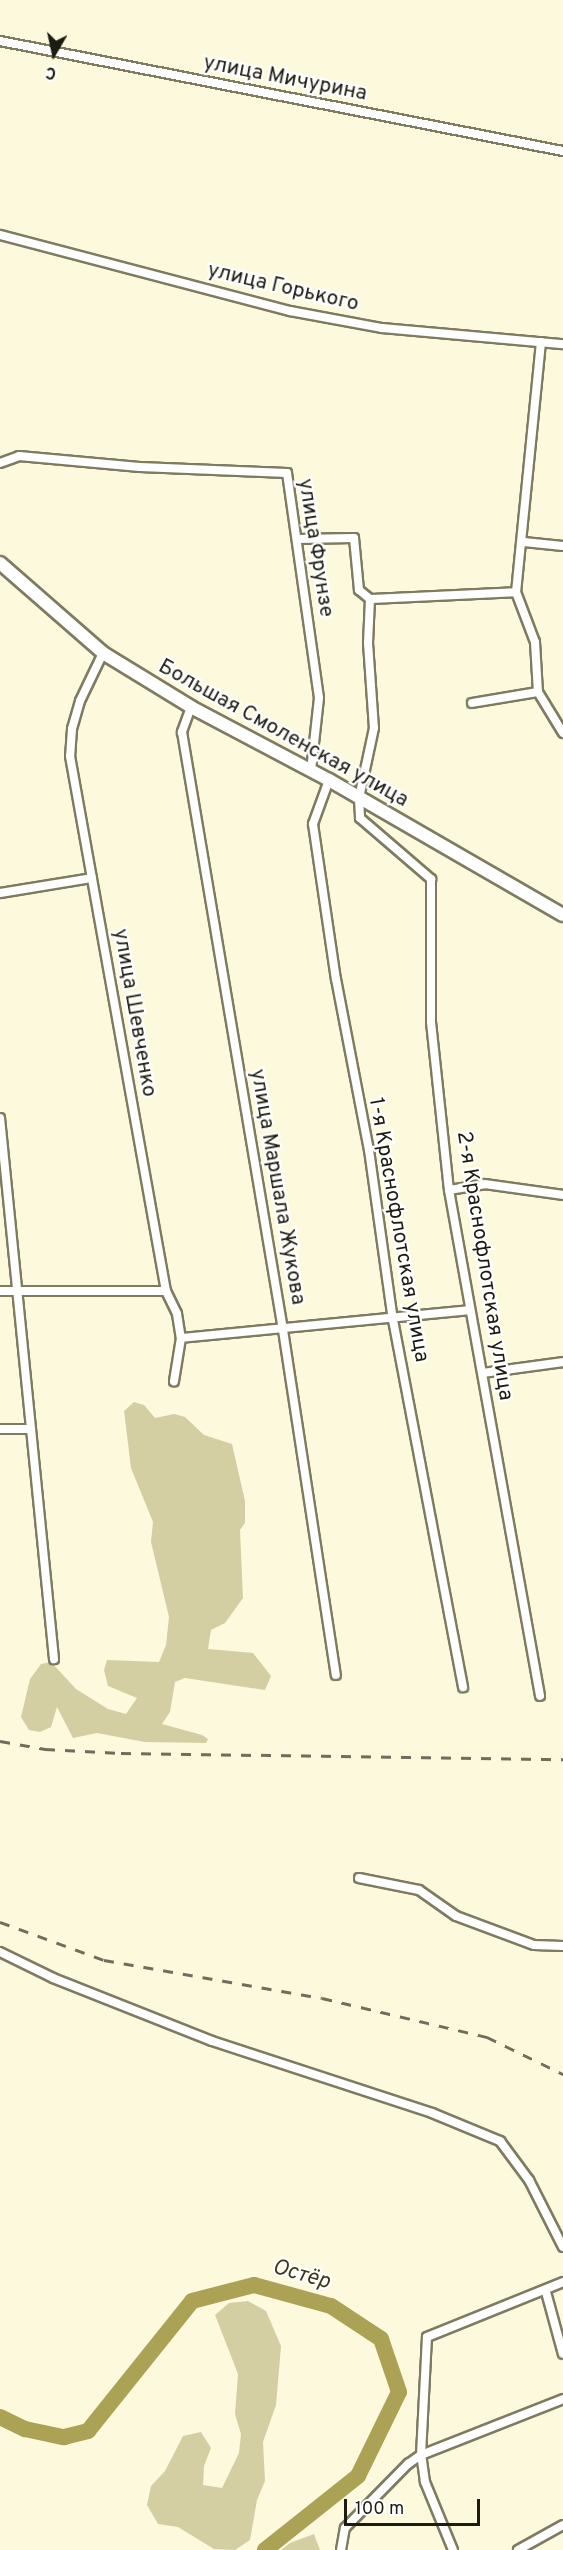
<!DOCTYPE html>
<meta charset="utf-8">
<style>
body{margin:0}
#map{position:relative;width:563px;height:2550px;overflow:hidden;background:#fcf9dd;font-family:Overpass,sans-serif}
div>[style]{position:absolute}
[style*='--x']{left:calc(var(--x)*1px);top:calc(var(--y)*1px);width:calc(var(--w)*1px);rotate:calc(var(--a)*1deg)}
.green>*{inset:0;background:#d4cfa2}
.river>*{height:16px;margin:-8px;padding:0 8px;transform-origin:8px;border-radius:8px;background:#aca255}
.roads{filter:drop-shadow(2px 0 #7e7b62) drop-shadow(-2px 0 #7e7b62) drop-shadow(0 2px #7e7b62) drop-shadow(0 -2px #7e7b62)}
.street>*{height:8px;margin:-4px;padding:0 4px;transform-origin:4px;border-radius:4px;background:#fff}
.secondary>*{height:12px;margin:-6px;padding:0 6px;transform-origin:6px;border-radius:6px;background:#fff}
.rail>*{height:3px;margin-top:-1.5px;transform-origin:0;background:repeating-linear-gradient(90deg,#6f6d5c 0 10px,transparent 0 20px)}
span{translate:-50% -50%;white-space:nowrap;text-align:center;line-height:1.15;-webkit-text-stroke:4.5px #fff;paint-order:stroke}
.street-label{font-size:21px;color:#1d1c12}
.water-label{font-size:22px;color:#3d3816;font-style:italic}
.north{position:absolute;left:24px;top:24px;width:60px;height:60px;-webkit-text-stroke:4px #fff;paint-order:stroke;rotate:189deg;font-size:16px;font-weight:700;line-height:24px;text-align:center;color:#1d1c12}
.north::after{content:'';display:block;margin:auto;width:21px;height:27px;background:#1d1c12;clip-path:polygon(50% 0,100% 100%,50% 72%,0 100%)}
.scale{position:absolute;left:344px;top:2499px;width:136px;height:27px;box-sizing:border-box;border:3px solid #1d1c12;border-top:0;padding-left:8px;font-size:18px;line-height:21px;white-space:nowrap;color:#1d1c12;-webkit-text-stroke:4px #fff;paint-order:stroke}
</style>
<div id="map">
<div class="green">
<div style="clip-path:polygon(134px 1402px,144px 1405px,155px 1418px,174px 1414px,185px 1417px,204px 1435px,232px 1444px,245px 1501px,245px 1523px,240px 1530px,243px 1598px,225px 1623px,211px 1630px,208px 1649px,253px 1653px,271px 1676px,265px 1690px,185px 1678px,175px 1682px,170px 1712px,162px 1724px,202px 1735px,208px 1739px,206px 1743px,145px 1742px,97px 1733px,73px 1738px,57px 1707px,51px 1727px,40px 1732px,29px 1730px,21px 1717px,30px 1679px,41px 1664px,51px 1662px,76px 1689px,108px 1709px,126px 1714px,137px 1698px,108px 1686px,104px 1670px,107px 1660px,159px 1662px,166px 1645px,169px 1617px,151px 1542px,153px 1522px,131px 1468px,124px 1411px)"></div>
<div style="clip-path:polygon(248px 2301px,266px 2311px,281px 2346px,276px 2405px,263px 2442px,265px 2481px,257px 2500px,250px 2540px,235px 2550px,214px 2549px,178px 2527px,158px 2524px,147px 2505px,151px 2486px,165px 2471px,183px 2436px,201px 2432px,211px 2448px,204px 2466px,203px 2485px,222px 2488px,239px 2453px,241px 2434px,235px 2414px,238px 2374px,215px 2315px,229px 2303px)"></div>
<div style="clip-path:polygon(314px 2534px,320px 2550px,281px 2550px,290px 2543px)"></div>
</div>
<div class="river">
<div style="--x:0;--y:2417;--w:28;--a:26"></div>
<div style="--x:25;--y:2429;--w:40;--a:12"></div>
<div style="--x:64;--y:2437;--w:25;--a:-14"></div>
<div style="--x:88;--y:2431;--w:166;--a:-51.3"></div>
<div style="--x:192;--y:2301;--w:64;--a:-14.5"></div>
<div style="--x:254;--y:2285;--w:80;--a:15.3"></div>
<div style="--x:331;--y:2306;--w:60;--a:33.4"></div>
<div style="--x:381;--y:2339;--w:56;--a:71.2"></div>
<div style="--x:399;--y:2392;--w:93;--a:116"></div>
<div style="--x:358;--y:2476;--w:119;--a:141.5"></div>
</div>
<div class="roads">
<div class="street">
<div style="--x:0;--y:41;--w:574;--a:11.06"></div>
<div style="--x:0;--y:235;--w:300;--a:14.7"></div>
<div style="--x:290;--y:311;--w:94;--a:10.5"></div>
<div style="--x:382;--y:328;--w:182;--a:5.1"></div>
<div style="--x:541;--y:342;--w:251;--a:95.7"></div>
<div style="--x:516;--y:592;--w:53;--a:69.2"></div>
<div style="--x:535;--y:642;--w:50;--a:86.6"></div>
<div style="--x:538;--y:692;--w:48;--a:58.6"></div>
<div style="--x:0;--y:463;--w:20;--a:-20"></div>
<div style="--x:19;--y:456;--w:121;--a:5.2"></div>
<div style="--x:140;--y:467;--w:147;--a:2.3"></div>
<div style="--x:287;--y:473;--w:227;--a:81.9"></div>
<div style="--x:319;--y:698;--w:73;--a:96.3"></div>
<div style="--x:298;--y:539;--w:56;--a:-1"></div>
<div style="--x:354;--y:538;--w:52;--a:84.5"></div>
<div style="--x:359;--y:590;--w:14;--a:39"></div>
<div style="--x:370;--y:599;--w:44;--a:92.6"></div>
<div style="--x:368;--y:643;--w:85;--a:86"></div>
<div style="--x:374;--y:728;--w:72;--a:102.1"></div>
<div style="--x:359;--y:798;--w:20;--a:87"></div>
<div style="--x:360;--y:818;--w:94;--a:40.7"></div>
<div style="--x:431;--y:879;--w:143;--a:90"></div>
<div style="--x:431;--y:1022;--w:169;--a:83.9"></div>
<div style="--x:449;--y:1190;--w:514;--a:79.8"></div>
<div style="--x:524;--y:542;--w:39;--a:6"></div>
<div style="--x:370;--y:599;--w:146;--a:-2.7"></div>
<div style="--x:103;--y:653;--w:53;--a:115.6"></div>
<div style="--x:80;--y:701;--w:29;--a:106"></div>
<div style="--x:72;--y:729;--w:27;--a:94"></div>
<div style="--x:70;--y:756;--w:544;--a:79.83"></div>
<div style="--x:166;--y:1291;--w:25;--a:64"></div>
<div style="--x:177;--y:1314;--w:24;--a:81"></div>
<div style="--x:181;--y:1338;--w:44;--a:99.2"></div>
<div style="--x:472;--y:703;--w:67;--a:-9.5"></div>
<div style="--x:191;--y:707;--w:27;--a:110"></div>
<div style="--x:182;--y:732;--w:606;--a:80.41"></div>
<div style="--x:283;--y:1330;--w:349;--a:81.3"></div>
<div style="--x:329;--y:780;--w:47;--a:110"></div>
<div style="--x:313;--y:824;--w:157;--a:81.6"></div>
<div style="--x:336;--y:979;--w:174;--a:79.1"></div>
<div style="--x:369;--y:1150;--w:172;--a:82"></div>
<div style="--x:393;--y:1320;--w:374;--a:79.2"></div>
<div style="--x:0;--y:893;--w:93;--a:-9.3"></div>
<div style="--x:0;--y:1118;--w:544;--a:84.3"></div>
<div style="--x:449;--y:1190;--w:36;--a:-9"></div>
<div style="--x:485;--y:1184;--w:79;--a:8"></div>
<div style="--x:0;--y:1291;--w:166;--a:0"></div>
<div style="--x:181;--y:1338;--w:290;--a:-5.5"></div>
<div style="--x:483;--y:1373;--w:81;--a:-7.8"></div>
<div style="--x:0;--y:1429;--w:29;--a:0"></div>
<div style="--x:359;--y:1878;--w:61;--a:11.3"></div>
<div style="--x:419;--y:1890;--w:45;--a:35.1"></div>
<div style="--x:456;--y:1916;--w:83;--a:20.4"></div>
<div style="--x:534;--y:1945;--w:29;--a:2"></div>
<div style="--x:0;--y:1952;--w:59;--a:26.1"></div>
<div style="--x:53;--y:1978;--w:171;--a:21.6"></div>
<div style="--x:212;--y:2041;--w:231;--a:18.1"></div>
<div style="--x:432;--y:2113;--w:74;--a:22.4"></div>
<div style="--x:500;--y:2141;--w:49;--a:53.4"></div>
<div style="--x:529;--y:2180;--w:75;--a:63.1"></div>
<div style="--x:546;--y:2292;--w:64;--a:74.7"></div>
<div style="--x:341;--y:2550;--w:22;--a:-80"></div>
<div style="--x:345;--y:2528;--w:90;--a:-45.5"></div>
<div style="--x:408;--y:2464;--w:16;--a:-35"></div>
<div style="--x:421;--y:2455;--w:153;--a:-21.5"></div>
<div style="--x:453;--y:2550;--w:74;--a:-112.4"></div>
<div style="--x:425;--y:2482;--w:27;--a:-98"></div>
<div style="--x:421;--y:2455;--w:118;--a:-87.1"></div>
<div style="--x:427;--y:2337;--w:147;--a:-22"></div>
<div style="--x:518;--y:2550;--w:51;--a:-29.1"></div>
</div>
<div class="secondary">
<div style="--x:0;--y:563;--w:137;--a:41.1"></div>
<div style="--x:103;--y:653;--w:103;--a:31.5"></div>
<div style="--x:191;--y:707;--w:156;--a:27.9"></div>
<div style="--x:329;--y:780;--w:270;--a:30"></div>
</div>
</div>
<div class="rail">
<div style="--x:0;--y:1741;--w:46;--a:10.1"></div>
<div style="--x:45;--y:1749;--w:76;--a:3"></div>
<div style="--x:121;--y:1753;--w:442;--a:0.8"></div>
<div style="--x:0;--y:1922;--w:111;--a:20.1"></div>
<div style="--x:104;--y:1960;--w:221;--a:9.9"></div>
<div style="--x:322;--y:1998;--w:170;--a:13.3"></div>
<div style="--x:487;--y:2037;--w:85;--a:26"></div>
</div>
<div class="street-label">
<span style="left:285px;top:79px;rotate:11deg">улица Мичурина</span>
<span style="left:283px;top:288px;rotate:13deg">улица Горького</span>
<span style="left:315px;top:548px;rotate:81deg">улица Фрунзе</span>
<span style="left:283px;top:734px;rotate:29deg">Большая Смоленская улица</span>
<span style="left:134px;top:1013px;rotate:80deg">улица Шевченко</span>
<span style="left:277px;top:1187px;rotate:80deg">улица Маршала Жукова</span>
<span style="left:398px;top:1230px;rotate:80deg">1-я Краснофлотская улица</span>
<span style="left:484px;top:1266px;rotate:81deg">2-я Краснофлотская улица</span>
</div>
<div class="water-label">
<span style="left:301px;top:2275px;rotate:16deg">Остёр</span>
</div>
<div class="north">С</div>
<div class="scale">100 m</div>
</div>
